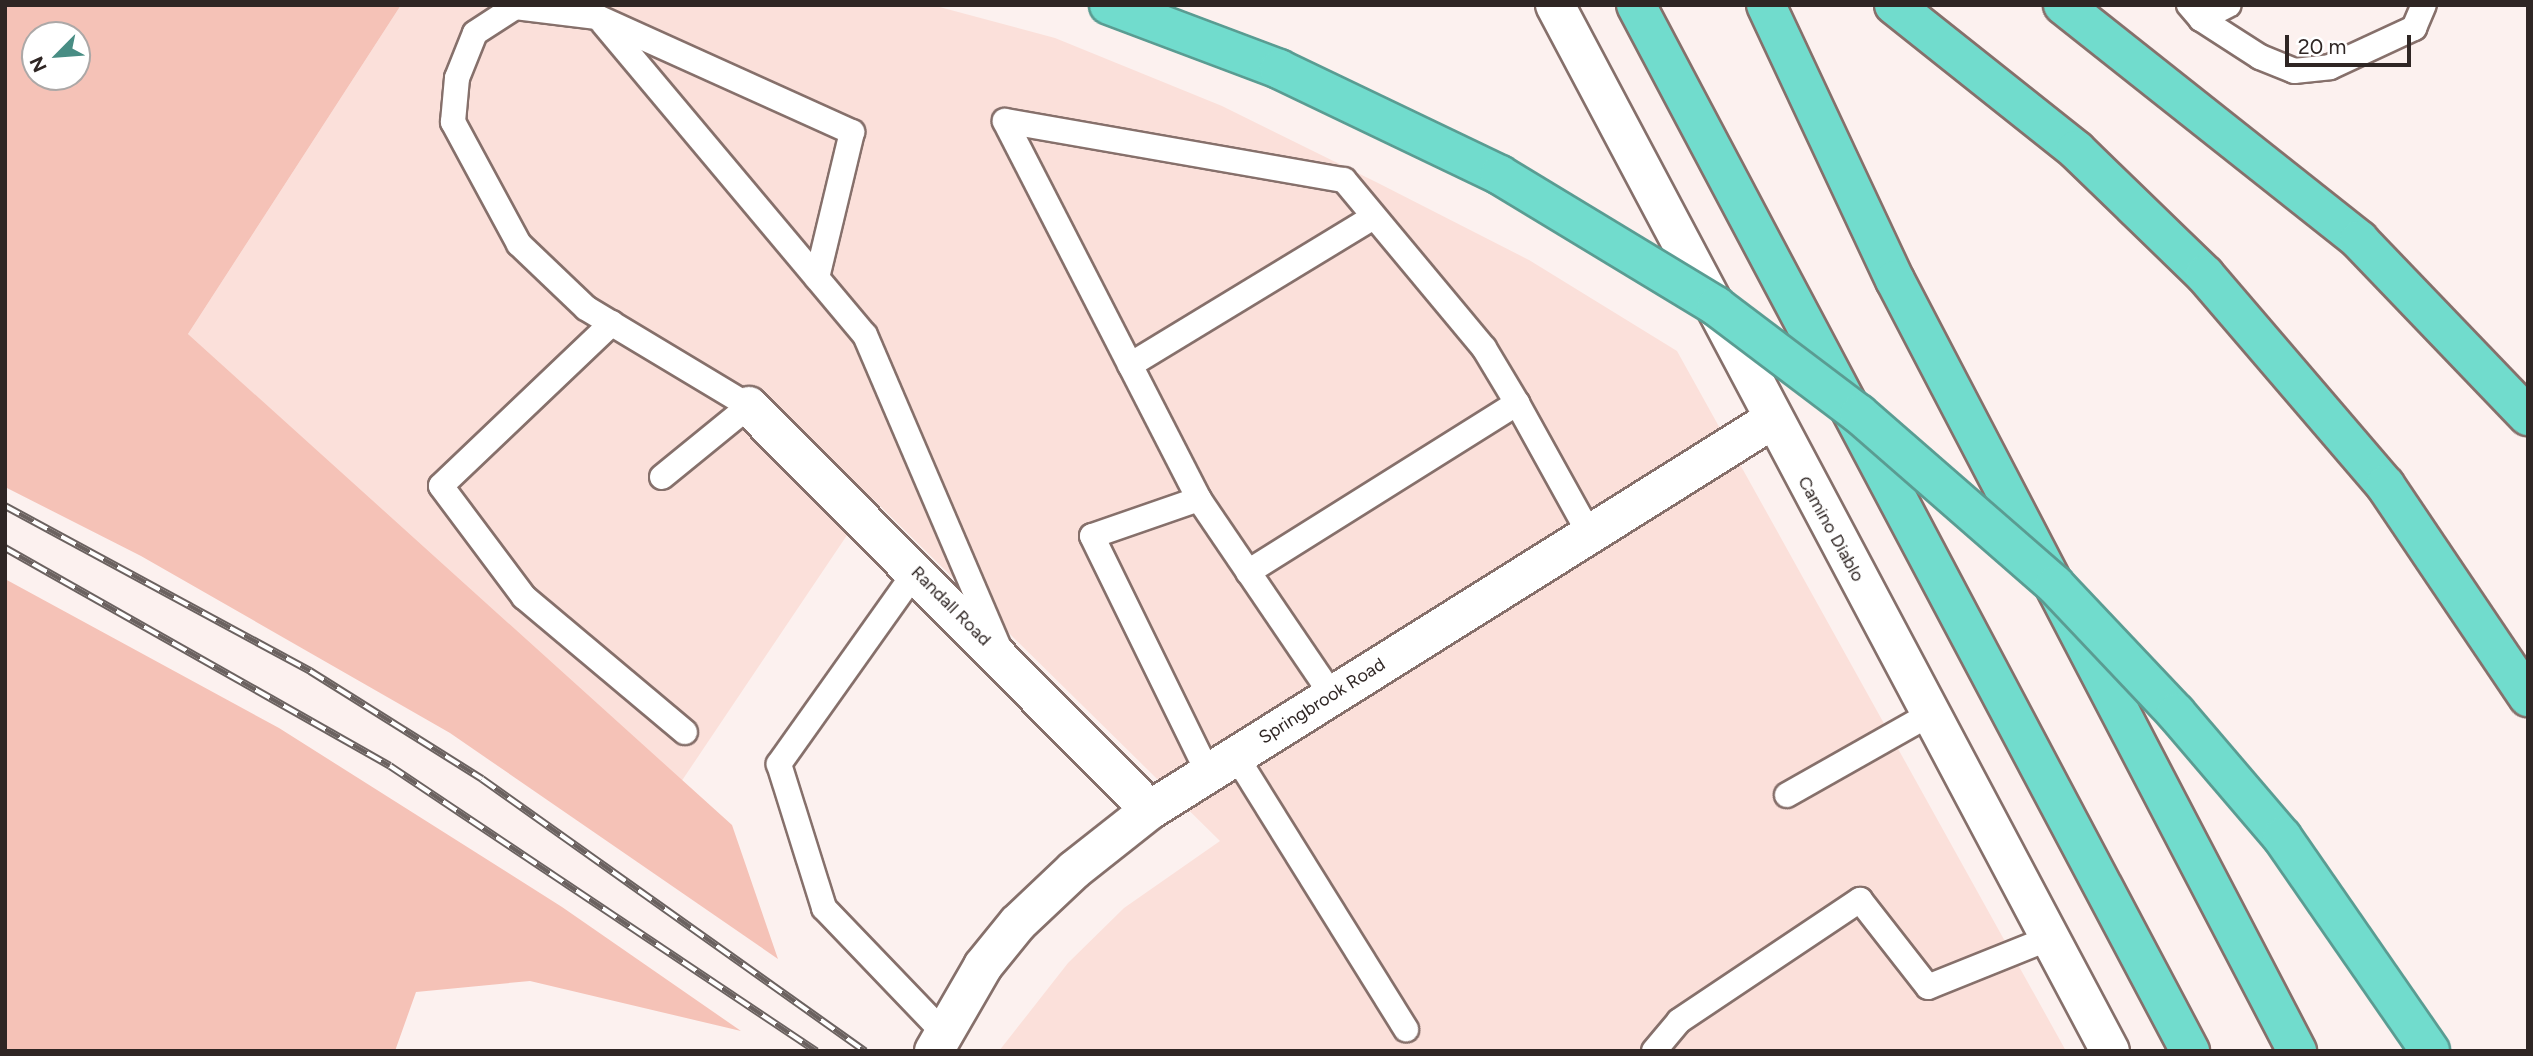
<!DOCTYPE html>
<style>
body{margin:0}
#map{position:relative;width:2533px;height:1056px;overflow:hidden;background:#fcf1ef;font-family:Figtree,sans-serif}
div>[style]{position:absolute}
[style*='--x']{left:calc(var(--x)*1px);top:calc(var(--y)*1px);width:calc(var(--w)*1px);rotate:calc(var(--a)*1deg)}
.built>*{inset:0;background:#fbe0da}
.green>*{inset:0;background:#f5c2b7}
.roads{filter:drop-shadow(2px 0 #86706b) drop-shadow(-2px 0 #86706b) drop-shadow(0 2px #86706b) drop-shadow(0 -2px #86706b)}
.service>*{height:24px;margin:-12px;padding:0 12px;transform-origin:12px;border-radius:12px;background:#fff}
.minor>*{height:38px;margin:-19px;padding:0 19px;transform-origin:19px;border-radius:19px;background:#fff}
.tertiary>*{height:38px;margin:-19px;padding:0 19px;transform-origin:19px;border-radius:19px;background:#fff}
.motorway>*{height:38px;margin:-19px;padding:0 19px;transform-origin:19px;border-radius:19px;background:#71dccd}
.rail>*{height:8px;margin-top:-4px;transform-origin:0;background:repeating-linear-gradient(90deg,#fff 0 16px,#6b6260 0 32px);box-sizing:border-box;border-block:2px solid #6b6260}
.bridges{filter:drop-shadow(2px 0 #5a9c92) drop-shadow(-2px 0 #5a9c92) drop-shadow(0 2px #5a9c92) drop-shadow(0 -2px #5a9c92)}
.motorway-bridge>*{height:38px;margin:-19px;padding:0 19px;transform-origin:19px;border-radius:19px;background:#71dccd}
span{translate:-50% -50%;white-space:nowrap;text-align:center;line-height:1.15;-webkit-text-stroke:6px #fff;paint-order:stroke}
.street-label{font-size:18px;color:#2f2624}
.frame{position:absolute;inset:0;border:7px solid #2f2624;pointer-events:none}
.north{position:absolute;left:21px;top:21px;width:70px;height:70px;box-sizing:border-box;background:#fff;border:2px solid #aca8a7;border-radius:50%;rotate:245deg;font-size:19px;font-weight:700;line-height:28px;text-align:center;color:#2f2624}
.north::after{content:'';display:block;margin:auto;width:24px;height:32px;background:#488d84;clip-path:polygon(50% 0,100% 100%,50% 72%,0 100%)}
.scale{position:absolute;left:2285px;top:35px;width:126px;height:32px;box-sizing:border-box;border:4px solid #2f2624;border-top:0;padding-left:9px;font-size:21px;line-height:24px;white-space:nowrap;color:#2f2624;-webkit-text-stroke:5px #fff;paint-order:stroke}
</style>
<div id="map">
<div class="built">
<div style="clip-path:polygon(401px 5px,932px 5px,1055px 38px,1222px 106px,1378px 183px,1529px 260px,1677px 351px,2066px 1051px,999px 1051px,1068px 963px,1124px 908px,1220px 841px,872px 498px,681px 782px,188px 334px)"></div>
</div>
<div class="green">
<div style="clip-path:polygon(evenodd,5px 5px,401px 5px,188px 334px,732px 825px,778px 959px,450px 733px,141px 556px,5px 487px,5px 5px,35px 35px,77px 35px,77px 77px,35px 77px,35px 35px)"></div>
<div style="clip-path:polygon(5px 579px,279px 728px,562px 907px,741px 1031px,530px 981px,416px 992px,395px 1051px,5px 1051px)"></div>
</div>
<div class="roads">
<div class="service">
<div style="--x:2189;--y:5;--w:18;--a:49"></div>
<div style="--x:2201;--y:19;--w:70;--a:32.8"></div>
<div style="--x:2260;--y:57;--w:37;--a:22"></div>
<div style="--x:2294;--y:71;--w:36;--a:-6"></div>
<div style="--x:2330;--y:67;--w:93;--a:-24.9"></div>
<div style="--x:2414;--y:28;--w:25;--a:-67"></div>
<div style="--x:2201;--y:19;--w:31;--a:-27"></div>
<div style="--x:603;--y:23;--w:407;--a:50"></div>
<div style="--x:865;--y:335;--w:340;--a:66.8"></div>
<div style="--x:612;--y:323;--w:236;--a:136.4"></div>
<div style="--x:441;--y:486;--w:139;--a:53.2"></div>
<div style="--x:524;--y:597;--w:210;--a:40"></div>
<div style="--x:1130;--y:365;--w:285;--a:-31.3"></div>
<div style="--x:662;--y:477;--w:112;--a:-39.2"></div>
<div style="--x:749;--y:406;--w:190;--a:-149"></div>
<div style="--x:586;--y:308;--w:93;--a:-136.3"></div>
<div style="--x:519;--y:244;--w:139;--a:-118.4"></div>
<div style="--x:453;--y:122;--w:44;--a:-84.8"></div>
<div style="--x:457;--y:78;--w:48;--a:-68.2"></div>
<div style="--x:475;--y:33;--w:48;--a:-33"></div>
<div style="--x:515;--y:7;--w:83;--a:7"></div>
<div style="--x:597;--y:17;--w:280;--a:24.3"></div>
<div style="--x:852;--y:132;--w:150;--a:103.5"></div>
<div style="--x:1199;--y:499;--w:113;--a:160.9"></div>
<div style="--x:1092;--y:536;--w:264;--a:63.9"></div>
<div style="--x:916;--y:571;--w:237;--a:125.4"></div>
<div style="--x:779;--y:764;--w:151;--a:72.6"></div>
<div style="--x:824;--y:908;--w:172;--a:46.2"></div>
<div style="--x:1248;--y:572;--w:318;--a:-32.1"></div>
<div style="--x:1517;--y:403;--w:149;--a:61"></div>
<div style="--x:1332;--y:695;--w:237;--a:-124.2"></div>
<div style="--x:1199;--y:499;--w:425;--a:-117.2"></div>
<div style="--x:1005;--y:121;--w:344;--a:9.9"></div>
<div style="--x:1344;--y:180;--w:219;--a:50.2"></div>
<div style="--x:1484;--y:348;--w:64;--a:59"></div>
<div style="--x:1236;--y:756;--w:322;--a:58.1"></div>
<div style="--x:1787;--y:795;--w:167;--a:-29.5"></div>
<div style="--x:1654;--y:1051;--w:39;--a:-50"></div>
<div style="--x:1679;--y:1021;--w:218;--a:-33.8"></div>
<div style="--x:1860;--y:900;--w:110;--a:52"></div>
<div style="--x:1928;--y:987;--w:131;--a:-21.9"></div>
</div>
<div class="minor">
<div style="--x:749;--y:406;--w:569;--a:45.21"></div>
</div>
<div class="tertiary">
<div style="--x:1555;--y:5;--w:1184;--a:62.05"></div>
<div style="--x:934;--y:1051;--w:98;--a:-60"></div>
<div style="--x:983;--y:966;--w:55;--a:-50.9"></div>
<div style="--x:1018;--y:923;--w:77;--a:-43.4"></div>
<div style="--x:1074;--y:870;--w:97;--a:-38.3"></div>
<div style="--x:1150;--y:810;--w:734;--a:-32.09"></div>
</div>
<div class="motorway">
<div style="--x:1636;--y:5;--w:1184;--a:62.09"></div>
<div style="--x:1766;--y:5;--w:304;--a:64.9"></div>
<div style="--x:1895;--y:280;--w:870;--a:62.46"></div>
<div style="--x:1894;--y:5;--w:233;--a:38.5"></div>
<div style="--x:2076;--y:150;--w:180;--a:44.1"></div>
<div style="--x:2205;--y:275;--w:277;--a:49.4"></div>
<div style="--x:2385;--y:485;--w:256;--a:56"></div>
<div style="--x:2063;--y:5;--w:378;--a:38.4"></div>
<div style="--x:2359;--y:240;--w:244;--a:46.2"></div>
</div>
</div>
<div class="rail">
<div style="--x:5;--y:506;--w:347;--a:28.4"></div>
<div style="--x:310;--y:671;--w:203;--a:32.1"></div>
<div style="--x:482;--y:779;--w:470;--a:35.4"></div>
<div style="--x:5;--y:548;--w:442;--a:29.5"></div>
<div style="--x:390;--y:766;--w:513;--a:33.78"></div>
</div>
<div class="bridges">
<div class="motorway-bridge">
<div style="--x:1109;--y:5;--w:182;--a:20.6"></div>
<div style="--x:1279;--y:69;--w:245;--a:25.6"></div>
<div style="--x:1500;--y:175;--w:253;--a:31.2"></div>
<div style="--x:1716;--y:306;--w:179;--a:37.1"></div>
<div style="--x:1859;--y:414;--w:260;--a:41.1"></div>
<div style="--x:2055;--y:585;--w:176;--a:46.6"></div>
<div style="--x:2176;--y:713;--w:163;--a:49.5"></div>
<div style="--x:2282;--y:837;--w:260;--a:55.3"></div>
</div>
</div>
<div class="street-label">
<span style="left:1831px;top:529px;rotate:61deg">Camino Diablo</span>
<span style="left:951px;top:606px;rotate:45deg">Randall Road</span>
<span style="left:1322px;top:701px;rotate:-32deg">Springbrook Road</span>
</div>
<div class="frame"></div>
<div class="north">N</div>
<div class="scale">20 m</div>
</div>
